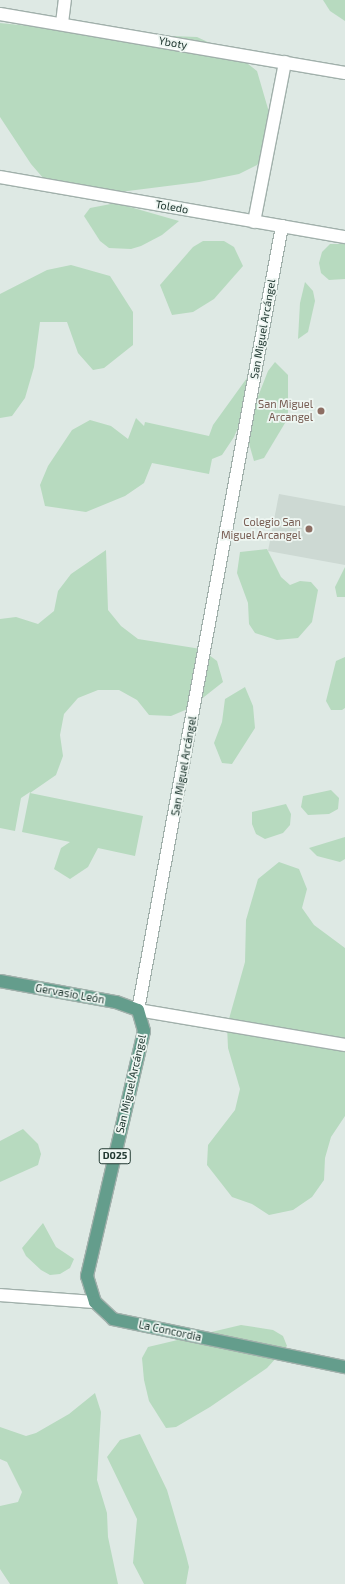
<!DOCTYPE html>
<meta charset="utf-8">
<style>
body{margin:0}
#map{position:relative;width:345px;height:1584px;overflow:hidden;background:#dee9e4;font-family:"Exo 2",sans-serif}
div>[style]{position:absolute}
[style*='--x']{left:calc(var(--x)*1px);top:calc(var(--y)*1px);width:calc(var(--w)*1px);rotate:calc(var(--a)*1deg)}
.built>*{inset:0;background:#cdd9d3}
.green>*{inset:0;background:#b7dabf}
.roads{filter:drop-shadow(1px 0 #a1b0ab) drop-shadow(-1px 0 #a1b0ab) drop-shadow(0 1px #a1b0ab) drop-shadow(0 -1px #a1b0ab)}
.street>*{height:12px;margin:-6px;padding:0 6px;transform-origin:6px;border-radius:6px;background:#fff}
.primary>*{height:12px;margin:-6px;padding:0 6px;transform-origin:6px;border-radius:6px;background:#649d8c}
.dots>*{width:11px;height:11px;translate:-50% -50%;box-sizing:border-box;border:2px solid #eef6f2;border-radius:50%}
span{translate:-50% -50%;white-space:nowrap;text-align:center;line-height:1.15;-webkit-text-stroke:3.5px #eef6f2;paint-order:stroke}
.shield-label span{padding:1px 3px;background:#eef6f2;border:1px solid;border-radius:3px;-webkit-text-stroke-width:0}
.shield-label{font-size:10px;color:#203831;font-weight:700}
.street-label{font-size:11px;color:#203831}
.education-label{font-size:11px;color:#785e54}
.right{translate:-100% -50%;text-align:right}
</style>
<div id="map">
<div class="built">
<div style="clip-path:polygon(279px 494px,345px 506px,345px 565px,268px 551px)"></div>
</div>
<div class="green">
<div style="clip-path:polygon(323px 0,345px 0,345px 21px,330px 11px)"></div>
<div style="clip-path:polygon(0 23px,96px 33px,197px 37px,238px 56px,257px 71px,273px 126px,273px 149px,257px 165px,239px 174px,199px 182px,112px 193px,44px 179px,31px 164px,0 117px)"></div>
<div style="clip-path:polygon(116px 203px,179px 221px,162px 235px,141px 246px,131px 249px,109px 248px,100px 241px,84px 216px,90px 208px)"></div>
<div style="clip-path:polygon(203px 241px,224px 241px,234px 247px,243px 266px,214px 299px,193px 312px,172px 315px,160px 285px,193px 247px)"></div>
<div style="clip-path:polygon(330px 244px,345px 244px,345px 279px,329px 280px,321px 273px,319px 263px,322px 252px)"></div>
<div style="clip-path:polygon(71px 265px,110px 276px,133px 312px,133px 345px,104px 368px,93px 370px,78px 353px,67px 322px,40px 322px,34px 367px,25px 398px,12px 416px,0 418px,0 294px,47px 270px)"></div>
<div style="clip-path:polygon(305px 282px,313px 291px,315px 301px,308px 332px,298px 339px,300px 303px)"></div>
<div style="clip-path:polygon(253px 360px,262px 371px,258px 381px,234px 437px,222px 455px,212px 459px,209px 474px,152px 463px,144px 483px,125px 496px,86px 512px,45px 506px,40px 485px,48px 466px,72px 430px,90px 420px,111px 426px,128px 439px,136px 418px,144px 426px,145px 422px,209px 436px,213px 425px,252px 371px)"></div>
<div style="clip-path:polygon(275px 362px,288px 375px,288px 418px,264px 458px,254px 461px,248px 440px,250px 417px,268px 371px)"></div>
<div style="clip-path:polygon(267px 549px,281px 577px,290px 585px,300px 581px,311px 582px,318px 590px,312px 622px,298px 638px,277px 640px,255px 633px,249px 624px,248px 603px,237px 573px,240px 552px)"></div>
<div style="clip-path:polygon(106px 550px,108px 610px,121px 626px,138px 639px,201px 649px,217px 661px,223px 682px,190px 708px,171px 716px,149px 715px,137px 700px,119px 690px,98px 690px,78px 698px,64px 714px,60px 735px,63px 756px,56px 775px,30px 793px,143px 816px,135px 856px,98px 848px,88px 867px,70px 879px,54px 869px,61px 848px,70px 842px,22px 832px,30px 792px,21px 798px,15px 831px,0 828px,0 619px,16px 617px,38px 624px,54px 611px,58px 591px,71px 574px)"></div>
<div style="clip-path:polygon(345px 567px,345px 597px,337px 597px,335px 587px)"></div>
<div style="clip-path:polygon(345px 657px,345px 708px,342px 710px,331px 710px,326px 701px,336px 661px)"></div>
<div style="clip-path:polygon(245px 687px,253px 706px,255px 728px,232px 764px,222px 763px,214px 743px,222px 722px,225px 699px)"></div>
<div style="clip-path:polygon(331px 790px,339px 798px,338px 809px,329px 814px,308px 815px,301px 807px,303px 796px)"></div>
<div style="clip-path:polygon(286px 804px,291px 814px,290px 825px,283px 833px,265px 839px,256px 834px,252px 824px,252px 812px)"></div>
<div style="clip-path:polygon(345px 837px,345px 859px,340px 862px,317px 856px,309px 848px)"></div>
<div style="clip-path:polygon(279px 862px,299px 869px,307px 889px,302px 908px,314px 925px,345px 948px,345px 1116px,331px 1137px,325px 1158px,324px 1180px,312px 1197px,293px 1210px,269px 1215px,252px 1204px,232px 1197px,207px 1165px,208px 1145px,235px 1110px,240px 1089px,228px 1048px,227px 1026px,245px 962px,246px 920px,258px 879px)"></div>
<div style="clip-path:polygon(23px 1129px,38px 1144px,41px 1154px,38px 1165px,0 1182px,0 1141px)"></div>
<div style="clip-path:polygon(43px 1223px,56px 1247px,74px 1259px,70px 1268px,60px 1274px,50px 1275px,41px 1270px,26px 1256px,22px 1248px)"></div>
<div style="clip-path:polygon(241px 1325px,273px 1330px,283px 1336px,287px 1346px,267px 1368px,210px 1407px,176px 1427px,166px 1428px,149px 1401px,144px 1380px,142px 1358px,148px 1347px)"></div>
<div style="clip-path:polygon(95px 1393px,101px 1412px,97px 1480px,107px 1513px,108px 1537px,118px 1584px,10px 1584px,0 1569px,0 1506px,18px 1502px,22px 1492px,7px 1462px,0 1459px,0 1427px,26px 1436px,36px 1433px,69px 1414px)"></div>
<div style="clip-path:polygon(140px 1434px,167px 1490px,186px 1555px,189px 1567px,186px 1584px,144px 1584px,133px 1563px,137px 1519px,107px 1457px,120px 1440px)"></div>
</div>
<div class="roads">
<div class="street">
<div style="--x:0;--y:14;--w:350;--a:9.7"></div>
<div style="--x:62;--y:23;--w:23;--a:-83"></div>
<div style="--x:0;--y:177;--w:350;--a:9.9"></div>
<div style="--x:254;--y:222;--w:163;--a:-79"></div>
<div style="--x:282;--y:226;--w:797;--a:100.41"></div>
<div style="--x:138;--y:1010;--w:210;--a:9.6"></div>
<div style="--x:0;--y:1295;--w:95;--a:4.2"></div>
</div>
<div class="primary">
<div style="--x:0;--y:981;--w:118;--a:10.3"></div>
<div style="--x:116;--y:1002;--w:23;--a:20"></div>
<div style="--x:138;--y:1010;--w:22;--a:74"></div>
<div style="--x:144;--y:1031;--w:252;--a:103.1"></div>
<div style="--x:87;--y:1276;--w:27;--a:73"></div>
<div style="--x:95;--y:1302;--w:25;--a:43"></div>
<div style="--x:113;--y:1319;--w:237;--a:11.7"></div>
</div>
</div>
<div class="dots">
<div style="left:321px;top:411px;background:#8d6e63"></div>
<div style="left:309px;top:529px;background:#8d6e63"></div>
</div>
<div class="shield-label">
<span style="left:115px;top:1156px">D025</span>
</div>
<div class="street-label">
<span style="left:173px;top:43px;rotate:10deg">Yboty</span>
<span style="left:172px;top:207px;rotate:10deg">Toledo</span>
<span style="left:263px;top:329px;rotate:-80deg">San Miguel Arcángel</span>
<span style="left:184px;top:766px;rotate:-80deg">San Miguel Arcángel</span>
<span style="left:70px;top:994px;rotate:10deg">Gervasio León</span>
<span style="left:131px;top:1084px;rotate:-77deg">San Miguel Arcángel</span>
<span style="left:170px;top:1331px;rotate:12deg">La Concordia</span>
</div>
<div class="education-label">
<span class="right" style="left:313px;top:411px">San Miguel<br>Arcangel</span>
<span class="right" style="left:301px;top:529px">Colegio San<br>Miguel Arcangel</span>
</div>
</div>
